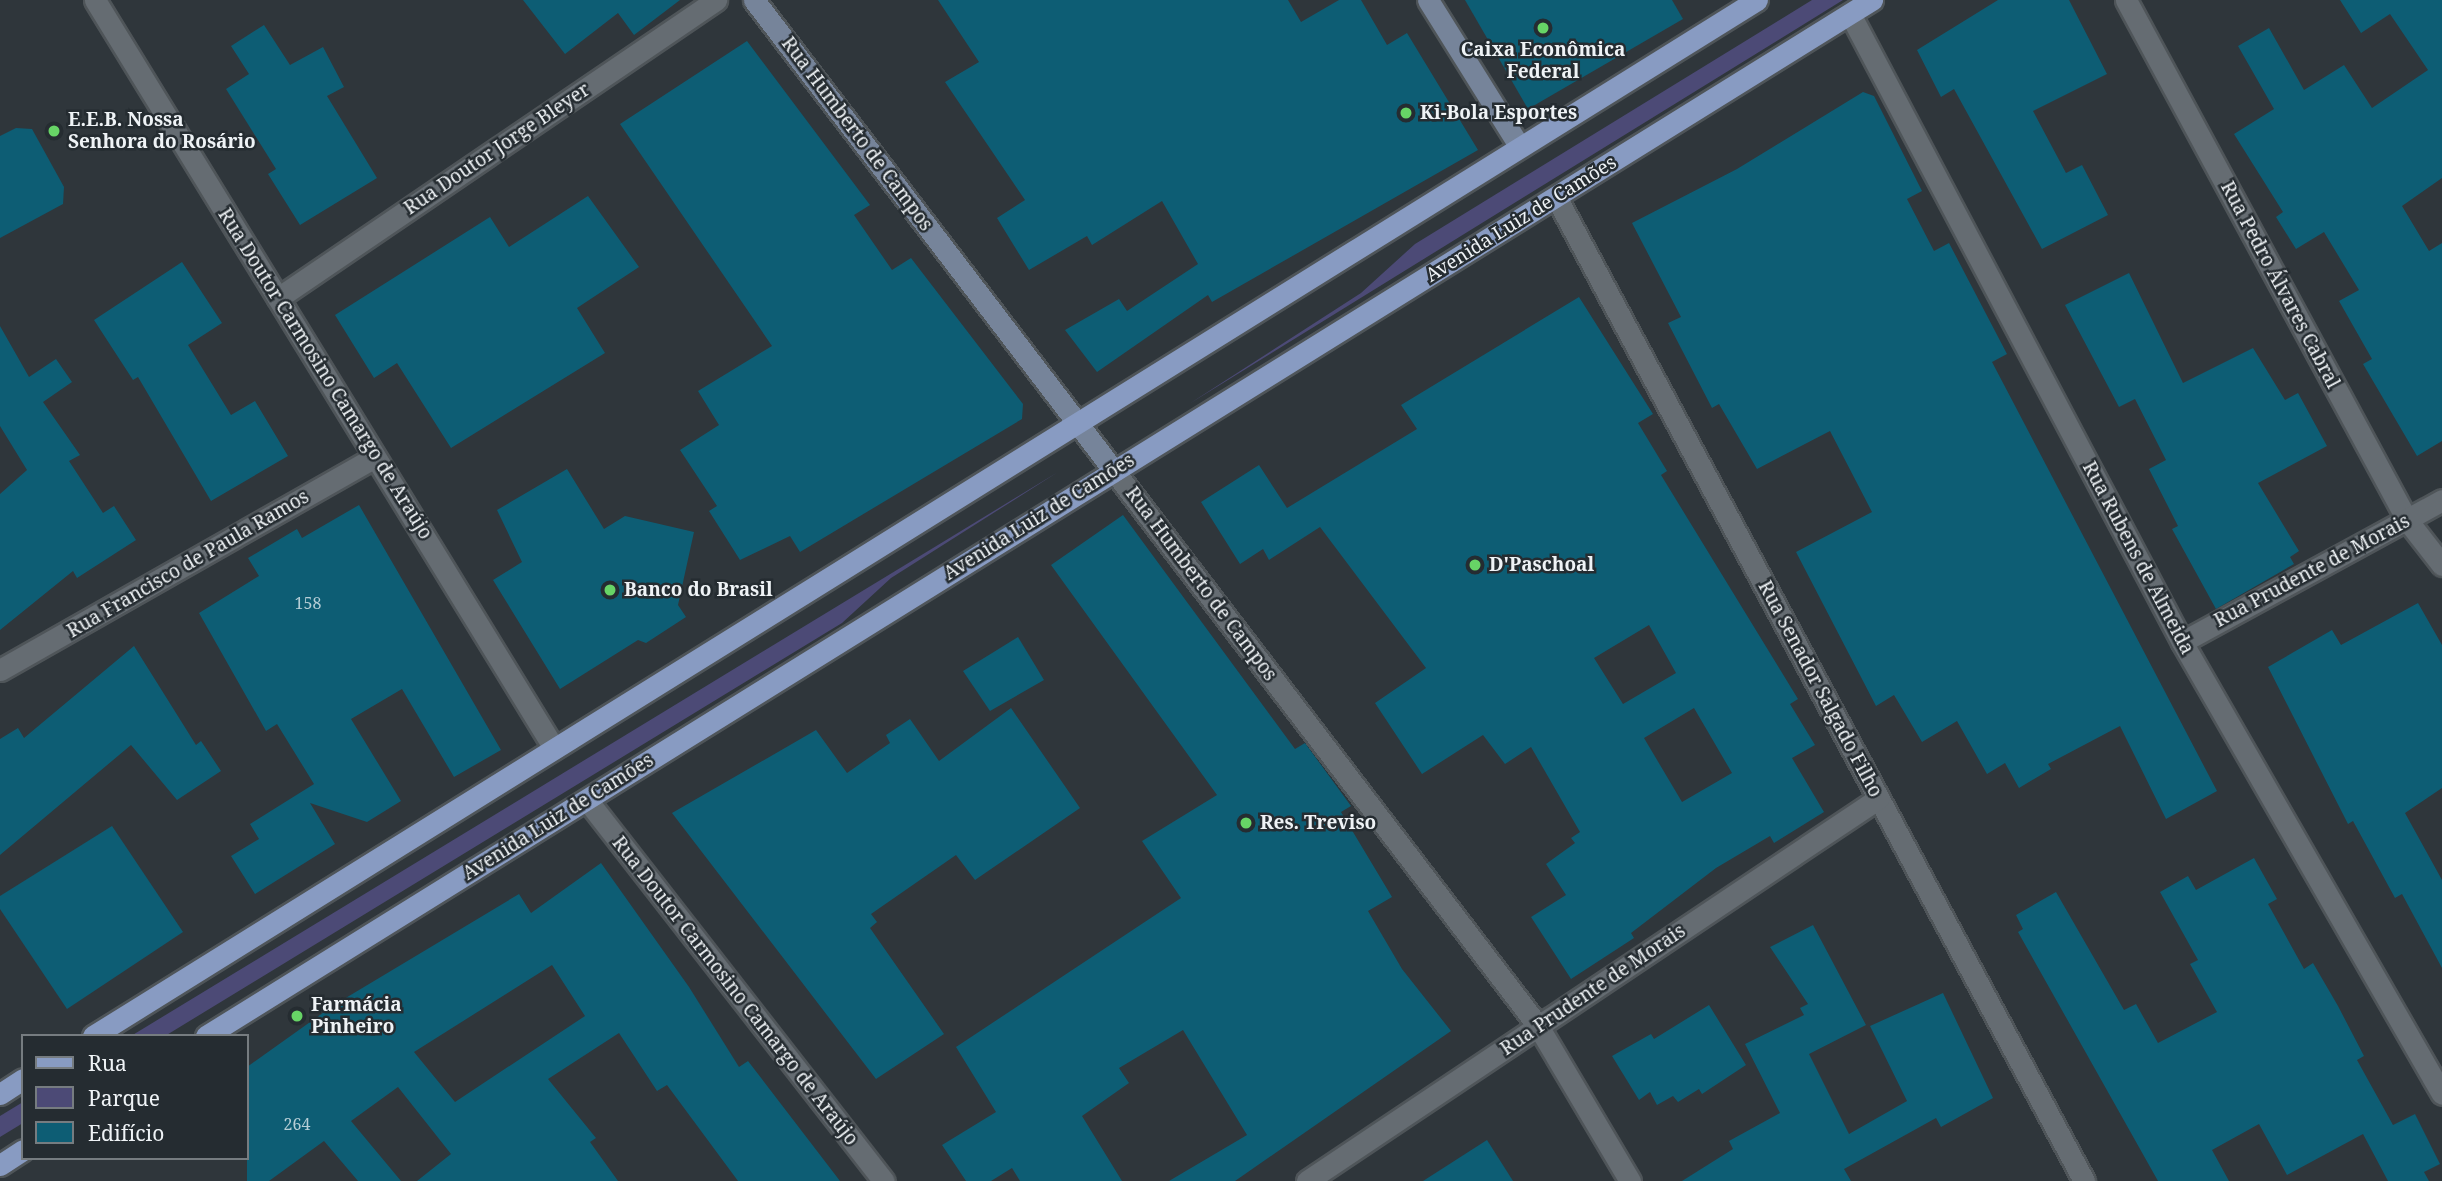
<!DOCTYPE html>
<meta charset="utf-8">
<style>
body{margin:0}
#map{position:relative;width:2442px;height:1181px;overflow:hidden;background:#2f363b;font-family:"Noto Serif",serif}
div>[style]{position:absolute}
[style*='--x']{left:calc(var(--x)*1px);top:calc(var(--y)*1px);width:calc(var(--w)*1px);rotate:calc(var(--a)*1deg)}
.green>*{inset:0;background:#4c4a76}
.building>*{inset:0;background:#0d5d74}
.roads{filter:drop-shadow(2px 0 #4f5559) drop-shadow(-2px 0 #4f5559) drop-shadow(0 2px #4f5559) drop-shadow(0 -2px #4f5559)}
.street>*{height:21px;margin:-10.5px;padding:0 10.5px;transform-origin:10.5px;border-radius:10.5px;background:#656c72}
.secondary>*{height:21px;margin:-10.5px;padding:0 10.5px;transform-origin:10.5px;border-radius:10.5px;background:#76849a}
.primary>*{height:21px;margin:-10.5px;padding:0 10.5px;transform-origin:10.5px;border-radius:10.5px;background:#889bc2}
.dots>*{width:19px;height:19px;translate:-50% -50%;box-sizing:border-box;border:4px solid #252c31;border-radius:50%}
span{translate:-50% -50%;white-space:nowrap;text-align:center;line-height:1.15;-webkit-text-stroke:5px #252c31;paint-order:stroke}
.number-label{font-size:16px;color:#b6ced6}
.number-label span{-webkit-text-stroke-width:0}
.poi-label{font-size:19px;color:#eff3f6;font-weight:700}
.left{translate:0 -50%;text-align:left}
.street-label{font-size:19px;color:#eff3f6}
.legend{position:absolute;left:21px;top:1034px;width:228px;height:126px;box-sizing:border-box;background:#252c31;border:2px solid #767c80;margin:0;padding:9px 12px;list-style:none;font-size:21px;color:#eff3f6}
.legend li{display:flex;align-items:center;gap:14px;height:35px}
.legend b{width:35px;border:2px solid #767c80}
</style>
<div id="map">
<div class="green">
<div style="clip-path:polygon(1812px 0,1843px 0,1189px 404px,1361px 293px,1415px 244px)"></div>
<div style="clip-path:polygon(1058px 472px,891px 578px,842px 623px,165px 1036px,131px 1036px)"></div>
<div style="clip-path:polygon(23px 1102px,23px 1123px,0 1137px,0 1116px)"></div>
</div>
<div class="building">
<div style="clip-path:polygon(523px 0,680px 0,634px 35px,618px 13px,565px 54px)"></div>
<div style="clip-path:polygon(938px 0,1288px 0,1301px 22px,1339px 0,1361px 0,1387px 45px,1407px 33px,1478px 150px,1212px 302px,1208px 295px,1097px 372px,1065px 330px,1119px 299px,1127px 311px,1198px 264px,1162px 201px,1092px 245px,1087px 236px,1029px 270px,997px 218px,1025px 200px,945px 82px,979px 62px)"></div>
<div style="clip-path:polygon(1465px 0,1672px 0,1683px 19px,1528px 109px)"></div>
<div style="clip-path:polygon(1998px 0,2069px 0,2107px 74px,2033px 111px,2066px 173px,2082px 165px,2108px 215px,2042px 249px,1954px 89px,1941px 97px,1917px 50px)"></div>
<div style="clip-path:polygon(2340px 0,2442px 0,2442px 178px,2402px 206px,2429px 251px,2442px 243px,2442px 441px,2417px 456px,2363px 364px,2372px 359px,2339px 301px,2359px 290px,2324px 232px,2296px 249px,2276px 217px,2283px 212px,2234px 134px,2274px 109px,2238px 46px,2269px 28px,2304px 90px,2344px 65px,2372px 108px,2428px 70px,2390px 14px,2361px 33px)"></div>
<div style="clip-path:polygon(264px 25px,290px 65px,323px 47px,344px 87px,327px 96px,377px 178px,300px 225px,268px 174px,276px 169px,226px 89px,249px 74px,231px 46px)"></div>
<div style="clip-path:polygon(747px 41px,870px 205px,854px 215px,892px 270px,911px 258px,1023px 404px,1022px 419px,800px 552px,790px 536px,740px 560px,709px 511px,717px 506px,680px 450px,719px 425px,698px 391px,772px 346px,620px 124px)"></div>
<div style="clip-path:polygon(1863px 92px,1874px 96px,1922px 191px,1907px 199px,1934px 251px,1949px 243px,2007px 354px,1992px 362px,2217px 791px,2166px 819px,2120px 726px,2048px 764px,2051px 769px,2019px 788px,2005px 763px,1987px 774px,1957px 721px,1922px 742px,1894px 695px,1876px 706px,1796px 552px,1872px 512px,1830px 431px,1757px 469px,1719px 404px,1712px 408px,1668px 323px,1681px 317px,1632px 223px,1737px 169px)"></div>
<div style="clip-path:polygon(16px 128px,32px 129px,64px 187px,63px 204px,0 238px,0 136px)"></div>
<div style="clip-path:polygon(588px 196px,639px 267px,577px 308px,605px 353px,451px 448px,397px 363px,374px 378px,335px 315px,490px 217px,509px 247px)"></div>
<div style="clip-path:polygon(182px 262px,222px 323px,188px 345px,231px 415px,255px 401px,288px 456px,211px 501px,138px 377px,133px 380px,94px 320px)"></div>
<div style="clip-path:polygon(2129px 273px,2183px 383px,2253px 348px,2285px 400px,2298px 393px,2327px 446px,2258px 483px,2299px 551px,2290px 557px,2294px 564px,2216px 609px,2172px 529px,2178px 526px,2149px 469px,2166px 460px,2135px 399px,2119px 407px,2065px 305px)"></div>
<div style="clip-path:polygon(evenodd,1579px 297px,1653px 414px,1638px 423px,1667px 471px,1661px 475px,1798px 699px,1790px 704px,1815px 745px,1792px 758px,1824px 812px,1774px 843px,1770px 836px,1716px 868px,1631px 933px,1634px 938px,1571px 979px,1531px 917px,1566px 895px,1546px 864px,1575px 843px,1571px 838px,1580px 832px,1531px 747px,1505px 764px,1483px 735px,1422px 774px,1375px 703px,1426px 668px,1320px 527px,1269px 560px,1263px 549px,1240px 564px,1201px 502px,1259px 465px,1287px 508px,1417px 429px,1401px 405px,1579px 297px,1649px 625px,1676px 673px,1623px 704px,1594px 658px,1649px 625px,1579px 297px,1694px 708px,1732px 773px,1682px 802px,1644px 738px,1694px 708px)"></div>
<div style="clip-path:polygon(0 326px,29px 377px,56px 359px,72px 382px,43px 402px,80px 455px,69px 461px,103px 513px,114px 506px,136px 540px,77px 578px,73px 571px,0 630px,0 494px,27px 470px,0 426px)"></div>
<div style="clip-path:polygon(567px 469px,604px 529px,625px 516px,694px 532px,678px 605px,686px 617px,646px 643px,638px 640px,560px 689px,493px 580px,522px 562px,497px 510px)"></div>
<div style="clip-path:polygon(359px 505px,501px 750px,454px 777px,402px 689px,351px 719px,401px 801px,367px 822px,310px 803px,335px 844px,255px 894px,231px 856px,259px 839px,250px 824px,314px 784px,277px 724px,266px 731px,199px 613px,259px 576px,248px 558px,297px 529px,302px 538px)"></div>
<div style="clip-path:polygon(1123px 515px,1295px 749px,1305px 743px,1351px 806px,1341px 812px,1392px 897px,1368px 911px,1402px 969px,1451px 1031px,1235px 1181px,1169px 1181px,1247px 1135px,1183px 1030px,1119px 1068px,1129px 1083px,1082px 1116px,1122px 1181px,1020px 1181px,1012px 1168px,991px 1181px,966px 1181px,942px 1145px,996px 1112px,956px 1047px,1181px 898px,1142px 841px,1217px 795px,1051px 565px)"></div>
<div style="clip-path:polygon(2418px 603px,2442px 645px,2442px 788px,2405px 813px,2442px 880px,2442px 968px,2402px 894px,2395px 898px,2353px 821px,2348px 824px,2268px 667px,2332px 630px,2341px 645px)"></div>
<div style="clip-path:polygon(1018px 637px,1044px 680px,990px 711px,963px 671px)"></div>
<div style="clip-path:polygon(134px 646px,196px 745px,201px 741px,221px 771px,177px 800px,131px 745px,0 855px,0 739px,18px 728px,24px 738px)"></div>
<div style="clip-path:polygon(1011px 708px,1080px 808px,975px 880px,956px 855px,871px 914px,877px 922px,870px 928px,944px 1034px,876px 1079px,672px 813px,816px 730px,847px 773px,890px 743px,886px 735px,910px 719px,939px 761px)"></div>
<div style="clip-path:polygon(112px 826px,183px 932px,67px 1009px,0 909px,0 896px)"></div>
<div style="clip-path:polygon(2254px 858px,2277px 899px,2268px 904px,2304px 969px,2313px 963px,2338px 1006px,2364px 1056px,2357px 1060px,2393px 1125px,2415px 1114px,2440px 1164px,2424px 1172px,2429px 1181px,2388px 1181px,2363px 1134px,2287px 1175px,2259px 1124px,2212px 1150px,2229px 1181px,2158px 1181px,2018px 932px,2023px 929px,2016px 915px,2056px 892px,2124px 1010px,2136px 1004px,2158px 1043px,2217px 1012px,2190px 964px,2198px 960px,2160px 892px,2188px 876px,2196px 890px)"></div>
<div style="clip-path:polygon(evenodd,601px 863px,689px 987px,739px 1067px,748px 1061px,840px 1181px,738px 1181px,667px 1085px,657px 1091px,619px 1033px,548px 1079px,596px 1138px,590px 1142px,618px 1181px,417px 1181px,451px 1154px,398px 1087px,351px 1121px,401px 1181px,358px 1181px,324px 1141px,269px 1181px,247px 1181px,247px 1067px,334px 1005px,519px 894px,531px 913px,601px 863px,552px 965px,585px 1016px,455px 1102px,414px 1052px,552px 965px)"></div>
<div style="clip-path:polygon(1813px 925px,1866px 1025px,1809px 1054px,1849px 1134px,1907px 1101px,1870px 1026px,1943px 993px,1993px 1098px,1941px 1127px,1936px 1118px,1844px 1169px,1851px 1181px,1682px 1181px,1733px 1149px,1729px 1141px,1780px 1113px,1745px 1044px,1804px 1015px,1800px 1008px,1808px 1004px,1770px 947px)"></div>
<div style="clip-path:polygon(1709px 1005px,1746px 1065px,1702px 1094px,1699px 1089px,1678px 1102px,1673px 1096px,1657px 1105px,1650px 1092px,1639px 1100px,1612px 1056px,1651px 1034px,1654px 1039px)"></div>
<div style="clip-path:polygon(1487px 1140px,1513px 1181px,1423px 1181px)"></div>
</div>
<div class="roads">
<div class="street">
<div style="--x:95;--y:0;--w:878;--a:58.47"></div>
<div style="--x:2126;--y:0;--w:591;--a:61.61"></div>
<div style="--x:2407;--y:520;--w:57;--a:52.1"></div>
<div style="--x:1850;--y:14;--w:710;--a:62.14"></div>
<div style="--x:2182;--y:642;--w:521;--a:60.09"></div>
<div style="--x:1556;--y:197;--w:1117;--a:61.78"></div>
<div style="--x:278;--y:298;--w:530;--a:-34.23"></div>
<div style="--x:1114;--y:471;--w:698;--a:52.62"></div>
<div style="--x:1538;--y:1026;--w:180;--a:59.3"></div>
<div style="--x:2182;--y:642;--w:296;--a:-28.6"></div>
<div style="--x:0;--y:670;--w:431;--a:-29.6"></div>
<div style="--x:587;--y:800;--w:483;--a:52.1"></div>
<div style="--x:1307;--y:1181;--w:688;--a:-33.81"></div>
</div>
<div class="secondary">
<div style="--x:754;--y:0;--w:593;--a:52.61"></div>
<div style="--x:1428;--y:0;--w:173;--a:58"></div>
</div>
<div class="primary">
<div style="--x:93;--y:1036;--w:1960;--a:-31.91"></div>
<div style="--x:206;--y:1036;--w:1962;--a:-31.88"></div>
<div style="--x:0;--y:1094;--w:27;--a:-33"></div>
<div style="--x:0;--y:1165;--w:27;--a:-33"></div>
</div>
</div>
<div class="dots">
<div style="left:1543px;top:28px;background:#67d466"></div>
<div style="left:1406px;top:113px;background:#67d466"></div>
<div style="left:54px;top:131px;background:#67d466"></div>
<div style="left:1475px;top:565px;background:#67d466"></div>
<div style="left:610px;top:590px;background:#67d466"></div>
<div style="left:1246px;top:823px;background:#67d466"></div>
<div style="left:297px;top:1016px;background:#67d466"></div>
</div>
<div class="number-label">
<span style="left:308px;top:603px">158</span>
<span style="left:297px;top:1124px">264</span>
</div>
<div class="poi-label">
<span style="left:1543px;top:61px">Caixa Econômica<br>Federal</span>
<span class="left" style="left:1420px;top:113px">Ki-Bola Esportes</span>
<span class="left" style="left:68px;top:131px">E.E.B. Nossa<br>Senhora do Rosário</span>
<span class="left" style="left:1489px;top:565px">D'Paschoal</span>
<span class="left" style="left:624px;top:590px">Banco do Brasil</span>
<span class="left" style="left:1260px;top:823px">Res. Treviso</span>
<span class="left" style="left:311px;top:1016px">Farmácia<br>Pinheiro</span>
</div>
<div class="street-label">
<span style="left:857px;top:134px;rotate:53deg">Rua Humberto de Campos</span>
<span style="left:497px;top:149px;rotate:-34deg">Rua Doutor Jorge Bleyer</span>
<span style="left:1521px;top:219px;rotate:-32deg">Avenida Luiz de Camões</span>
<span style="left:2280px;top:285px;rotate:62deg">Rua Pedro Álvares Cabral</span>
<span style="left:325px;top:374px;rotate:58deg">Rua Doutor Carmosino Camargo de Araújo</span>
<span style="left:1039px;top:517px;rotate:-32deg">Avenida Luiz de Camões</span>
<span style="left:2138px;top:558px;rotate:62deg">Rua Rubens de Almeida</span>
<span style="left:188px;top:564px;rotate:-30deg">Rua Francisco de Paula Ramos</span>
<span style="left:2312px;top:571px;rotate:-28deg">Rua Prudente de Morais</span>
<span style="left:1201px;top:584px;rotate:53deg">Rua Humberto de Campos</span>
<span style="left:1820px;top:689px;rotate:62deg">Rua Senador Salgado Filho</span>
<span style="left:558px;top:817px;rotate:-32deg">Avenida Luiz de Camões</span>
<span style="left:1593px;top:990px;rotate:-34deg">Rua Prudente de Morais</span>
<span style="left:735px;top:991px;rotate:52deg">Rua Doutor Carmosino Camargo de Araújo</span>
</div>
<ul class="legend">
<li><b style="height:9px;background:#889bc2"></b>Rua</li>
<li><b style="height:19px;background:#4c4a76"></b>Parque</li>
<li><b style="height:19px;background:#0d5d74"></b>Edifício</li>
</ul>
</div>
